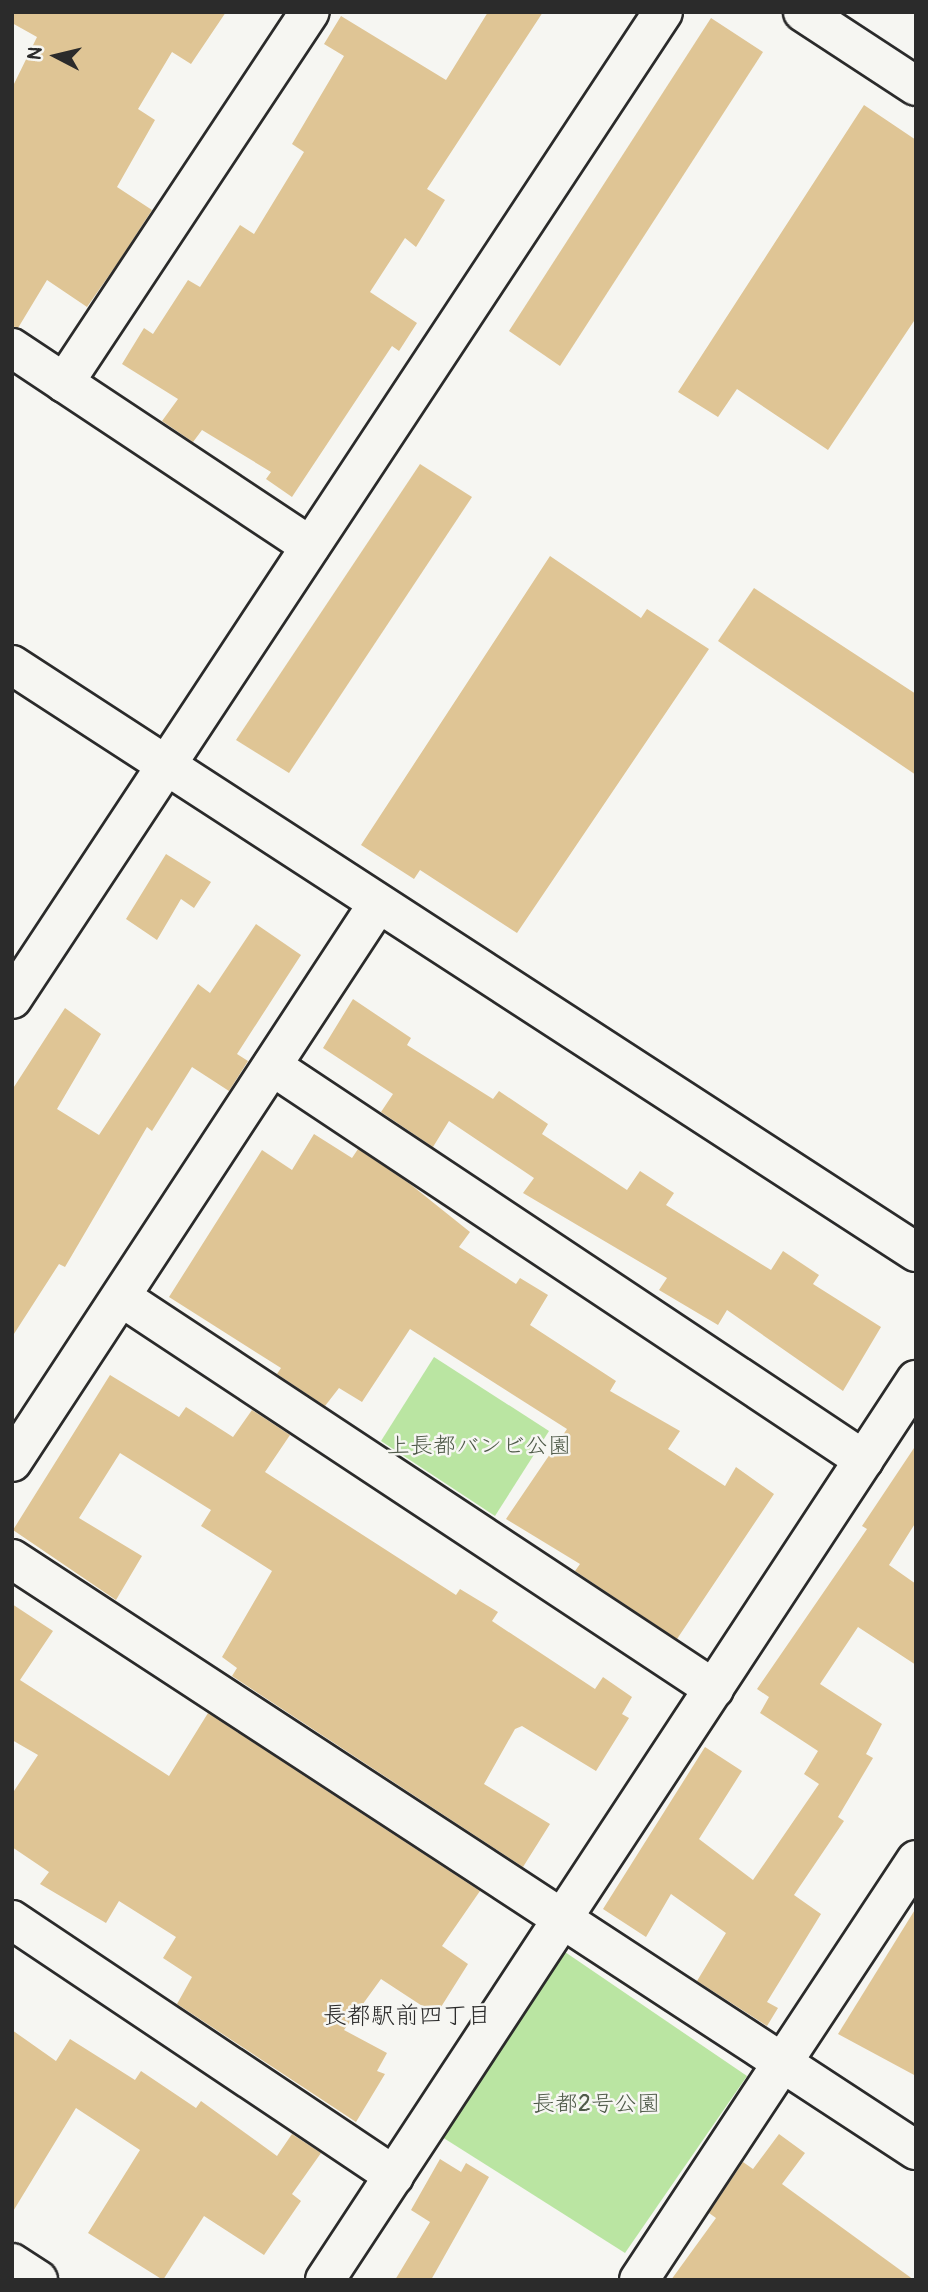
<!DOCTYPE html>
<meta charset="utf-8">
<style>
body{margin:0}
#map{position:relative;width:928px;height:2292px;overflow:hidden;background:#f6f6f2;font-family:Pangolin,"Klee One",sans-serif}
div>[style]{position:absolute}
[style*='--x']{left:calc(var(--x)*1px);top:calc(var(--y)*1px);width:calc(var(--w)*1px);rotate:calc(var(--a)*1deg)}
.green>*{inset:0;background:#bae5a2}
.building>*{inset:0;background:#dfc595}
.roads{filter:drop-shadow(2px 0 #2b2b2b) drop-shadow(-2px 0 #2b2b2b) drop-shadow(0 2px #2b2b2b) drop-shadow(0 -2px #2b2b2b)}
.minor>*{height:38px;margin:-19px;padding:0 19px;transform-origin:19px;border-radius:19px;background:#f6f6f2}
span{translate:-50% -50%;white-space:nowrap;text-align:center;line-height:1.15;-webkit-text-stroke:5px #f6f6f2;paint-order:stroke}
.park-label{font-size:23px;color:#4f5a49}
.neighbourhood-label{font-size:24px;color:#2b2b2b}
.frame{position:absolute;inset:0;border:14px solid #2b2b2b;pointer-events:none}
.north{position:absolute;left:21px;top:21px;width:70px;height:70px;-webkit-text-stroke:5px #f6f6f2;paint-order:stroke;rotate:277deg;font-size:19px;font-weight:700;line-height:28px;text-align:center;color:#2b2b2b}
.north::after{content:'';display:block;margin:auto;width:24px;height:32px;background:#2b2b2b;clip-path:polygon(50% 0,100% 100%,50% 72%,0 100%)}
</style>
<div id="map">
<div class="green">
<div style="clip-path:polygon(434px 1357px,549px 1431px,495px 1516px,381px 1441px)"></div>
<div style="clip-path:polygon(565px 1952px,747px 2076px,625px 2253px,442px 2137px)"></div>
</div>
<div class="building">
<div style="clip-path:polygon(12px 12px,226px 12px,191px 64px,172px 52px,138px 109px,155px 120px,117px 187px,152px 210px,119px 261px,87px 307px,47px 280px,18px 328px,12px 326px,12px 88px,37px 37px,12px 23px)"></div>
<div style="clip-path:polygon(488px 12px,543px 12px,427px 189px,445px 200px,416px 247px,405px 238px,370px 292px,417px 323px,399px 351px,392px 346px,292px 497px,266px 479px,271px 472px,202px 430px,193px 442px,162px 421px,178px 399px,122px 364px,144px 328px,153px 334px,188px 280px,200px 287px,240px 225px,254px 234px,304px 152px,292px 144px,344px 56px,324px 44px,341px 16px,446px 80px)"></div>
<div style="clip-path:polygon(711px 18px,763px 52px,560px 366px,509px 331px)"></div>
<div style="clip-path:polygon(864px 105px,916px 140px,916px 318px,828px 450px,737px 389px,718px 417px,678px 392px)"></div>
<div style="clip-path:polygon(420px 464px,472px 497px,289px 773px,236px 740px)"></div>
<div style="clip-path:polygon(550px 556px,641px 618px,647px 609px,709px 649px,517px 933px,420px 870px,414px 879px,361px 845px)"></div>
<div style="clip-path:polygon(754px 588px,916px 694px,916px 775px,718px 641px)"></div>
<div style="clip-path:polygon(166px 854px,211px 882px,194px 908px,181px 899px,157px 940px,126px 919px)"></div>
<div style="clip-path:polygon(256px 924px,301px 955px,237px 1054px,248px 1061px,229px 1091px,192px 1067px,152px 1131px,147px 1127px,65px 1267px,59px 1264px,12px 1337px,12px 1090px,65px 1008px,101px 1034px,57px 1109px,99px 1135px,198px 984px,210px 993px)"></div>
<div style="clip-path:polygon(353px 999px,411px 1038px,407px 1045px,493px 1099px,499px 1091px,548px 1124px,542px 1134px,627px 1190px,640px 1171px,674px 1193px,666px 1205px,771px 1270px,783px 1251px,819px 1275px,813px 1284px,881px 1327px,843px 1391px,727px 1310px,718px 1325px,659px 1290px,667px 1278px,523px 1193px,534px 1178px,449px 1121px,433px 1147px,381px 1112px,393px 1094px,323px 1048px)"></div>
<div style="clip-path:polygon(314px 1134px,352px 1158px,358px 1149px,410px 1184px,470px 1232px,459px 1247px,516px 1284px,520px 1278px,548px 1295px,530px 1325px,616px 1381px,610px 1391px,680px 1431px,668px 1449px,725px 1486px,736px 1467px,774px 1494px,677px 1639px,575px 1571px,580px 1564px,506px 1519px,567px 1429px,410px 1329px,362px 1402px,339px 1388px,325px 1406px,277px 1374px,281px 1368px,169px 1297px,262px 1150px,292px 1170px)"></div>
<div style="clip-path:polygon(110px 1375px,179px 1417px,186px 1407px,233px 1437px,252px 1410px,290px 1435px,265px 1472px,456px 1595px,460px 1589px,498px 1612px,492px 1621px,595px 1689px,603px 1677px,632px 1697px,622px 1714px,629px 1718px,596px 1771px,522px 1726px,515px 1729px,484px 1784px,550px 1824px,523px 1867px,232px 1676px,237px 1668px,222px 1657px,272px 1571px,201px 1526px,211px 1510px,120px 1453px,79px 1518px,142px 1556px,116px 1600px,13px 1530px)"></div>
<div style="clip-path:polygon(916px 1445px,916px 1522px,889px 1565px,916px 1584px,916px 1665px,858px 1627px,820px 1684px,882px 1724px,866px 1754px,873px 1758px,838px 1817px,844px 1821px,794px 1895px,821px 1914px,767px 2002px,778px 2008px,767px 2026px,697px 1981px,726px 1933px,671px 1894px,646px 1937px,603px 1909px,705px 1747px,742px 1771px,699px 1839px,753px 1880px,819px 1784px,804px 1774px,818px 1751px,760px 1713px,769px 1697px,757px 1689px,867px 1529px,862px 1526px)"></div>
<div style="clip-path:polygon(12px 1604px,53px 1631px,20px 1680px,169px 1776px,208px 1713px,480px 1891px,442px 1946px,468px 1964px,436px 2015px,381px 1979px,344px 2030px,387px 2053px,377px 2071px,385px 2074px,356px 2122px,177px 2004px,192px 1977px,163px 1958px,176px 1937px,119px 1901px,106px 1923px,40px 1884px,49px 1872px,12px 1847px,12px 1794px,38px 1755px,12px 1740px)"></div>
<div style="clip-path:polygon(916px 1908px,916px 2076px,838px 2034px)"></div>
<div style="clip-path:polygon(12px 2030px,56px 2061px,70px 2039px,135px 2080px,141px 2071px,196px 2108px,201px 2101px,277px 2156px,292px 2134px,321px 2153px,292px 2194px,301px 2201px,264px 2255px,204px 2216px,163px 2280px,88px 2233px,140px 2150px,76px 2108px,12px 2213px)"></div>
<div style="clip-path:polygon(779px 2134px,805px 2153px,782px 2184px,914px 2280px,671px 2280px,716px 2218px,709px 2213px,743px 2162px,753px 2169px)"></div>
<div style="clip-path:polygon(440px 2159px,461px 2172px,466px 2163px,489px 2177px,431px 2280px,395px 2280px,430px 2222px,411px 2210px)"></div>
</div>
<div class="roads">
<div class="minor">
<div style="--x:803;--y:12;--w:135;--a:33.2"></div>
<div style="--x:12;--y:348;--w:358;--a:33.6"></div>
<div style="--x:64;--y:383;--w:445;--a:-56.5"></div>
<div style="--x:12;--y:665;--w:1078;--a:33"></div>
<div style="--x:12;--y:999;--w:1182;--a:-56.59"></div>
<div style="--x:272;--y:1066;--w:711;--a:33.65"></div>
<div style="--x:121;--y:1297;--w:711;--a:33.47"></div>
<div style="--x:12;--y:1462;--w:666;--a:-56.76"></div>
<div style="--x:12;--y:1559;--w:1080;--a:33.18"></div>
<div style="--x:12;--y:1920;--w:460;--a:33.8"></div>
<div style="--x:12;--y:2263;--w:31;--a:33"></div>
<div style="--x:325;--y:2280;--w:1077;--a:-56.71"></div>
<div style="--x:639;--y:2280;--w:503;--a:-56.59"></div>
</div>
</div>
<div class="park-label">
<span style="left:479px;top:1446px">上長都バンビ公園</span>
<span style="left:596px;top:2104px">長都2号公園</span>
</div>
<div class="neighbourhood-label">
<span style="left:407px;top:2016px">長都駅前四丁目</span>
</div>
<div class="frame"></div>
<div class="north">N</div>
</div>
